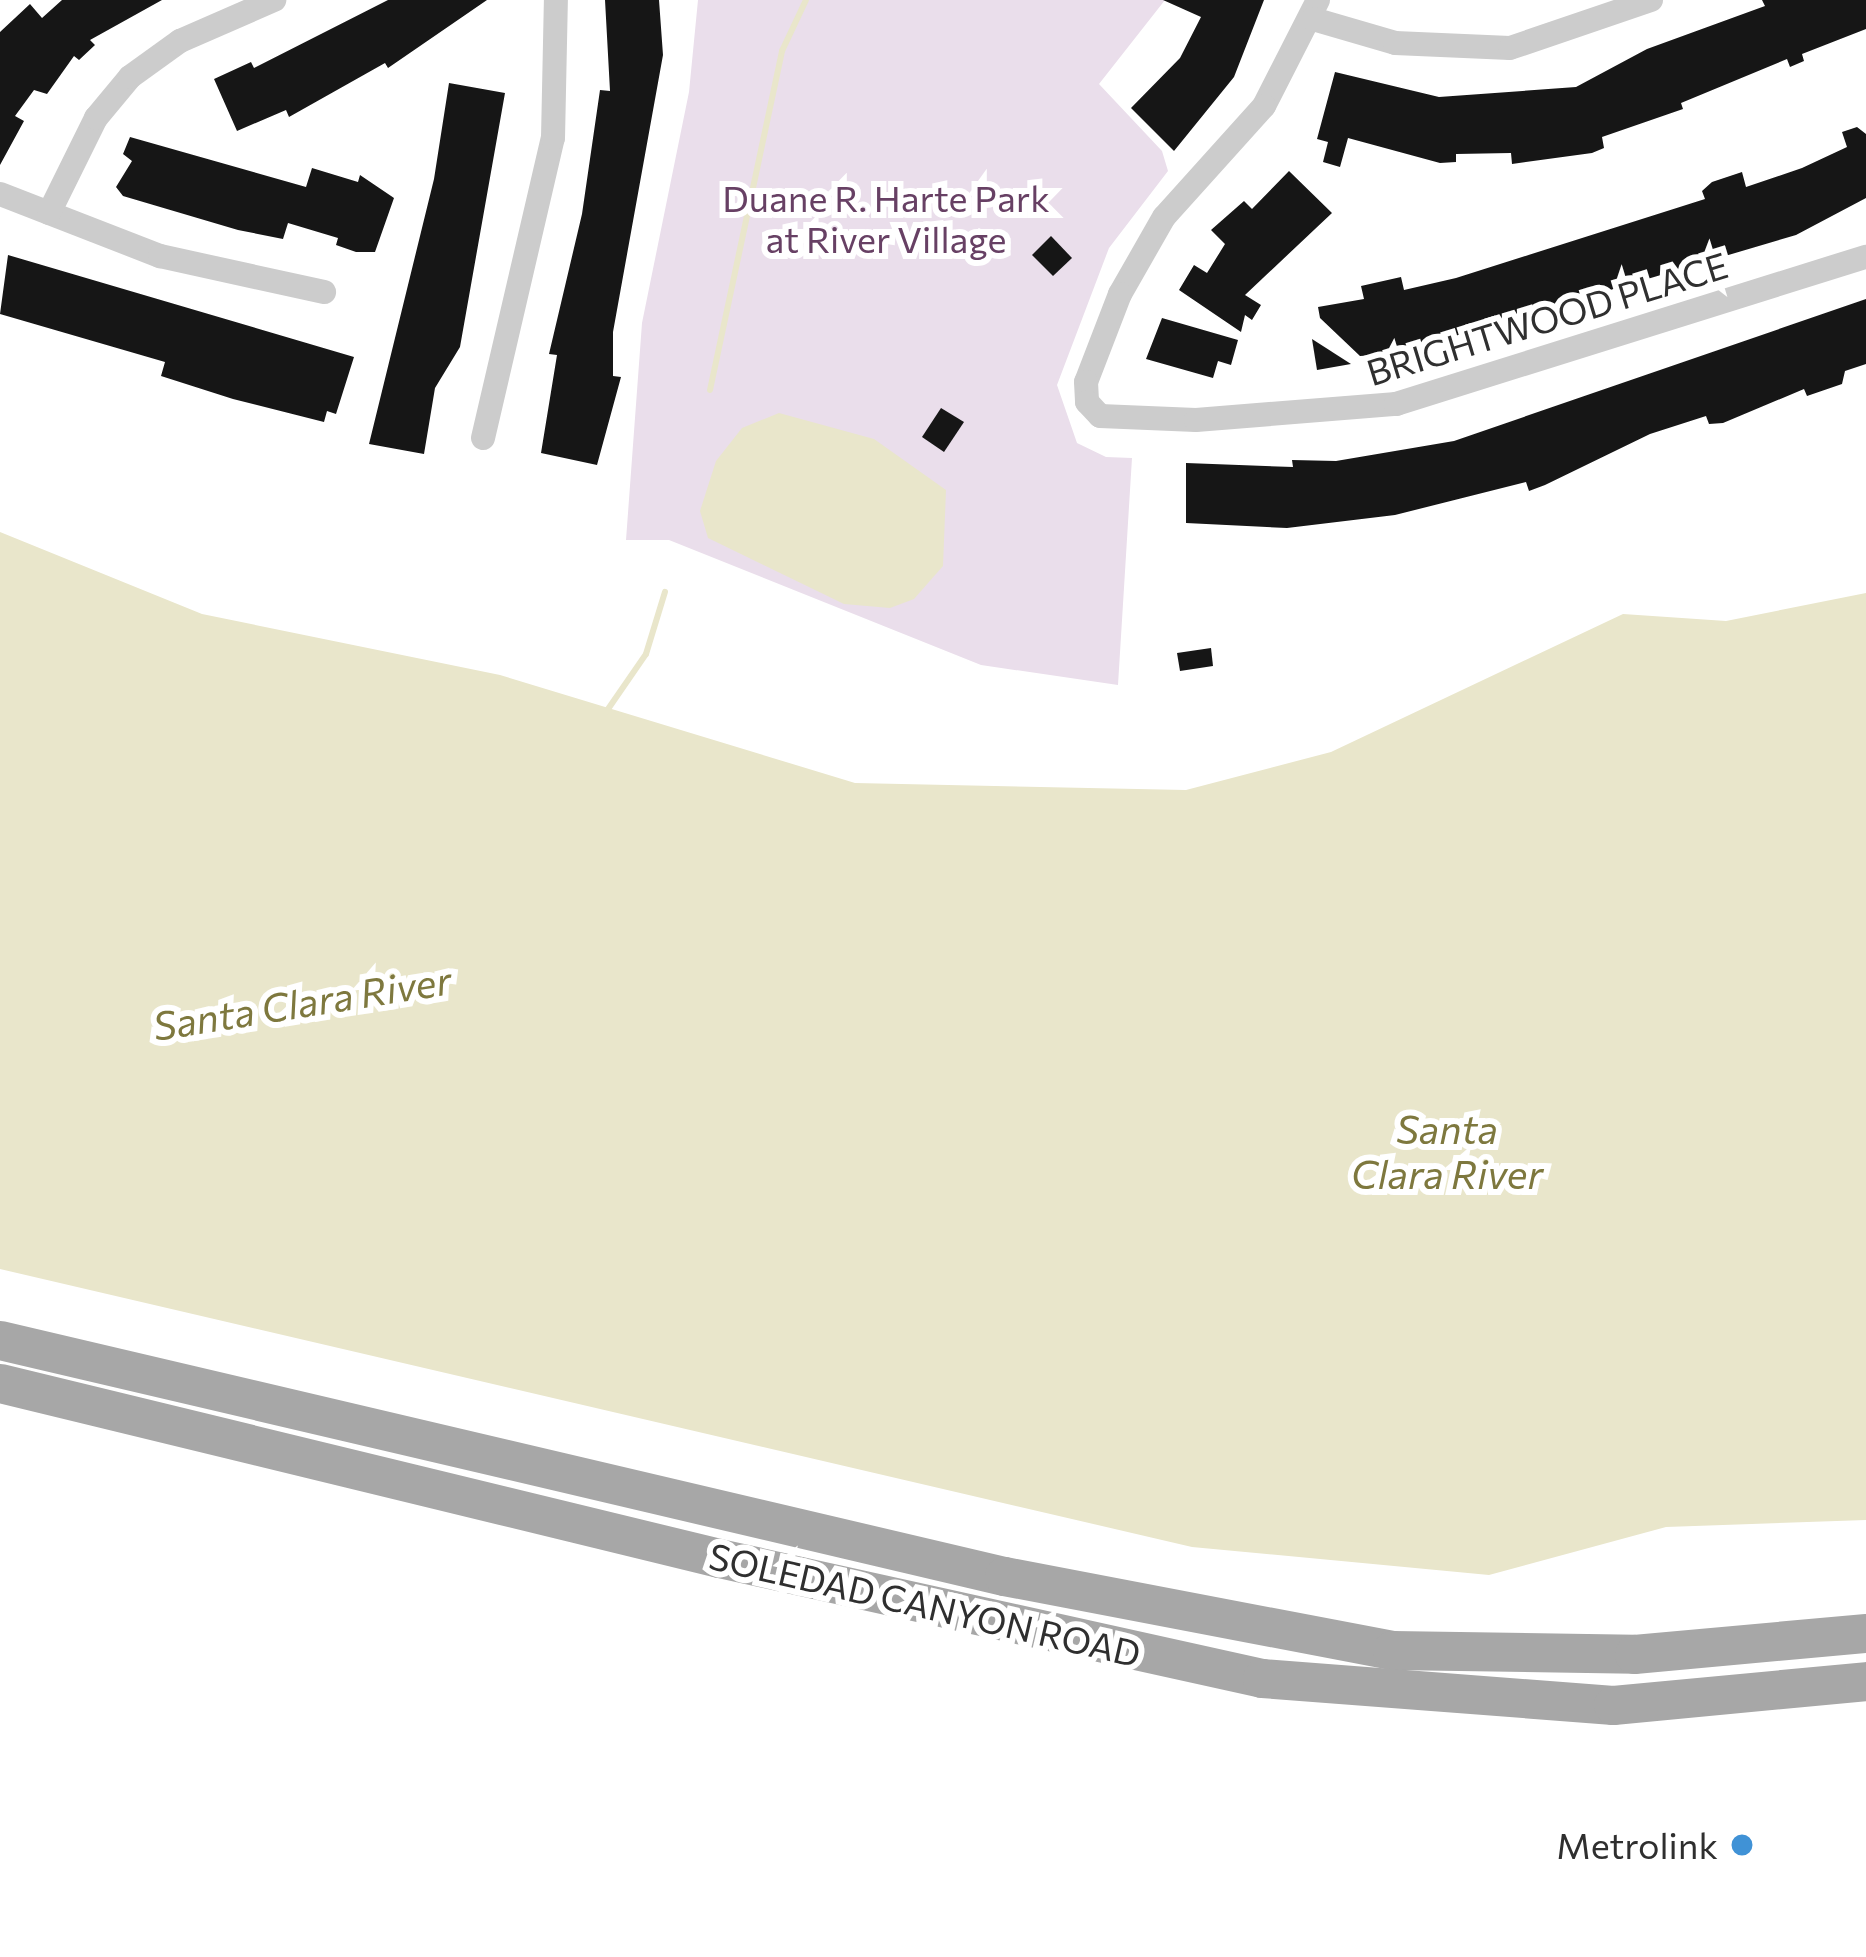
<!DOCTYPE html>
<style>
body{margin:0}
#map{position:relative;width:1866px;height:1957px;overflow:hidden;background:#fff;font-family:Commissioner,sans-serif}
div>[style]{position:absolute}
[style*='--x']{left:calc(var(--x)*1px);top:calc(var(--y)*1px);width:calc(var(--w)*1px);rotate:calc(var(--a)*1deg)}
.green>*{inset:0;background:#eadeeb}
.water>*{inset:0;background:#e9e6cb}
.stream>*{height:6px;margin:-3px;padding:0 3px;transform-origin:3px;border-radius:3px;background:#e9e6cb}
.building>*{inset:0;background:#161616}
.minor>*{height:24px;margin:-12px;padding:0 12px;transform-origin:12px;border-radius:12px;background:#ccc}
.primary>*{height:39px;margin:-19.5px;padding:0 19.5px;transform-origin:19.5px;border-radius:19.5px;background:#a7a7a7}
.dots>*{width:33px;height:33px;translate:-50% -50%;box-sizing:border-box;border:6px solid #fff;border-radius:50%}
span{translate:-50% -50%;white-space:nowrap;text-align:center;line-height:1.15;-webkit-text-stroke:12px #fff;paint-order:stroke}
.park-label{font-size:36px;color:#674064}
.street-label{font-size:36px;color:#2f2f2f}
.poi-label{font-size:36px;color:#2f2f2f}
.right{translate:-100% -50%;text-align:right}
.water-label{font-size:39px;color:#7e783e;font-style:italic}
</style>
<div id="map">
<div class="green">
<div style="clip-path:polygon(698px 0,1165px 0,1099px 84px,1162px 151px,1168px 171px,1109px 248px,1057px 385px,1077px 443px,1106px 457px,1132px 458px,1118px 685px,981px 665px,669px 540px,626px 540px,642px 323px,689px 92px)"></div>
</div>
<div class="water">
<div style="clip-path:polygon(779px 413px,874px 439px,946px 490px,943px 566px,914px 599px,890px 608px,844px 604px,708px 538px,700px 511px,716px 461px,742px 428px)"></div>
<div style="clip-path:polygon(0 532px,202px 614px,500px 675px,855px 783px,1186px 790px,1331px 752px,1623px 614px,1726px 621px,1866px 593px,1866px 1520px,1666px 1527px,1489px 1575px,1192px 1547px,0 1269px)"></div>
</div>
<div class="stream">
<div style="--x:710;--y:390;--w:347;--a:-78"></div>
<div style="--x:782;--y:51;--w:56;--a:-64.8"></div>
<div style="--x:606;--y:712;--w:70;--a:-55.4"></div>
<div style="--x:646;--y:654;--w:65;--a:-73"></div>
</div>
<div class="building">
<div style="clip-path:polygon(62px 0,162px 0,90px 40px,95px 45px,79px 60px,74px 56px,47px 94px,34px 90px,15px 116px,24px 121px,0 165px,0 32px,30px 4px,42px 18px)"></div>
<div style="clip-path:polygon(388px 0,487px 0,388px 68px,385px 63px,289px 117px,286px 110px,237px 131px,214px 79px,251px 62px,254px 68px)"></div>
<div style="clip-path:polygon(605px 0,659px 0,663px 55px,613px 332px,613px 376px,621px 377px,597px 465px,541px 453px,557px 355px,549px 354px,582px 214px,600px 90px,610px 91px)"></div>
<div style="clip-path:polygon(1163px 0,1264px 0,1234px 77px,1174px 151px,1131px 108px,1180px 58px,1201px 17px)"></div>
<div style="clip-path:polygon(1762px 0,1866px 0,1866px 29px,1802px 54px,1804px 61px,1790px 67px,1787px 59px,1681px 103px,1683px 109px,1602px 137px,1604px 148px,1592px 153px,1512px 164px,1511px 153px,1456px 154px,1456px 162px,1440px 163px,1348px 138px,1340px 167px,1323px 162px,1328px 142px,1317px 139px,1335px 72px,1439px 97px,1576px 87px,1647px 49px,1765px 6px)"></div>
<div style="clip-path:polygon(449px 83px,505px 93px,460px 347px,435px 388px,424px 454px,369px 444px,434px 179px)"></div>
<div style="clip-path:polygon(1857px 127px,1866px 134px,1866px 198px,1796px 235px,1394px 354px,1360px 356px,1320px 318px,1318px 307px,1364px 299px,1361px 286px,1401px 277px,1404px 290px,1456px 278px,1705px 199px,1702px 191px,1712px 182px,1742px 172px,1746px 187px,1802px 168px,1847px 147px,1842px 132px)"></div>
<div style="clip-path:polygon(130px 137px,306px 187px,312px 168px,358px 182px,360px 175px,394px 198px,375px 252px,356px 252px,336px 245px,338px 238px,288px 223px,283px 239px,238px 230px,123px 196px,116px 187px,132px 161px,123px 154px)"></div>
<div style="clip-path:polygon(1289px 171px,1332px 213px,1245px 295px,1261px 305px,1252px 320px,1245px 315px,1241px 332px,1179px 290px,1194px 265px,1207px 273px,1225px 244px,1211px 230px,1244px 201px,1252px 209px)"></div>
<div style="clip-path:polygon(1051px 236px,1072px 258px,1053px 276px,1032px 255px)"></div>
<div style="clip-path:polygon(8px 255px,354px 357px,336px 414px,327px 411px,324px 422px,233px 399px,161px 376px,165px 362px,0 314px)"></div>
<div style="clip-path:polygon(1866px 299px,1866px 364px,1845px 371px,1842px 384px,1807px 396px,1804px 389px,1723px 423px,1709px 424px,1706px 416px,1650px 434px,1545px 485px,1529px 491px,1526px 482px,1395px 515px,1287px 528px,1186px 523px,1186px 463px,1293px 467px,1292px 460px,1336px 461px,1454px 441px)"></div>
<div style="clip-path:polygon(1162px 318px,1238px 340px,1231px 365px,1218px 361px,1213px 378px,1146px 359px)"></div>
<div style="clip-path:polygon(1312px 339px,1351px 364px,1317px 370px)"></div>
<div style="clip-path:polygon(941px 408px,964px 422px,944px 452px,922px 437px)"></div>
<div style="clip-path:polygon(1211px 648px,1213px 666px,1180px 671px,1177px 653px)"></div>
</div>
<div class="minor">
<div style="--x:1318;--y:0;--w:119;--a:117"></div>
<div style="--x:1264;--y:106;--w:149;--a:132"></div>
<div style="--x:1164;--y:217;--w:89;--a:119.7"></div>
<div style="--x:1120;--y:294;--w:94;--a:111.1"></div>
<div style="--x:1086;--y:382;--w:20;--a:87"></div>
<div style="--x:1087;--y:402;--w:19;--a:47"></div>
<div style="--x:1100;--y:416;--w:96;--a:2.4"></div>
<div style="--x:1196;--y:420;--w:201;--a:-4.6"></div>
<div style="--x:1396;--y:404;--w:492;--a:-17.4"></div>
<div style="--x:1313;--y:19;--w:85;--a:16.3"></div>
<div style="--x:1395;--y:43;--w:115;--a:2.5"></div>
<div style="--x:1510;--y:48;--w:149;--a:-18.8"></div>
<div style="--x:0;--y:194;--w:172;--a:21.2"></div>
<div style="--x:160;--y:256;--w:168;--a:12.4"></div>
<div style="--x:49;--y:213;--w:106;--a:-63.7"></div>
<div style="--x:96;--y:118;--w:53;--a:-50.3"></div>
<div style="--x:130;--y:77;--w:62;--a:-35.8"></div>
<div style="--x:180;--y:41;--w:103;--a:-23.6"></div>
<div style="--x:483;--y:438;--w:308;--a:-76.9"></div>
<div style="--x:553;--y:138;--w:138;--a:-88.8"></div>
</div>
<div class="primary">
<div style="--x:0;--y:1340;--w:1031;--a:13.23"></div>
<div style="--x:1004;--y:1576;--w:395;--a:10.8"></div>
<div style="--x:1392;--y:1650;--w:242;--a:0.9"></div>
<div style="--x:1634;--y:1654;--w:233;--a:-5.2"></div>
<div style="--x:0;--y:1383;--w:740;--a:13.68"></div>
<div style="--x:719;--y:1558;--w:556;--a:12.46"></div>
<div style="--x:1262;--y:1678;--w:352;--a:4.4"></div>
<div style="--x:1613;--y:1705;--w:254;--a:-5.4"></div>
</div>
<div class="dots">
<div style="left:1742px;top:1845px;background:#4092d6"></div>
</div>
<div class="park-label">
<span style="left:886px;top:218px">Duane R. Harte Park<br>at River Village</span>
</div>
<div class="street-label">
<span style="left:1547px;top:318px;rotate:-17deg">BRIGHTWOOD PLACE</span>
<span style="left:925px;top:1604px;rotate:13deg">SOLEDAD CANYON ROAD</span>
</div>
<div class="poi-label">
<span class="right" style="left:1718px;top:1845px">Metrolink</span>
</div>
<div class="water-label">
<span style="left:302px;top:1002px;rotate:-9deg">Santa Clara River</span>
<span style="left:1447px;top:1151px">Santa<br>Clara River</span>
</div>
</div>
